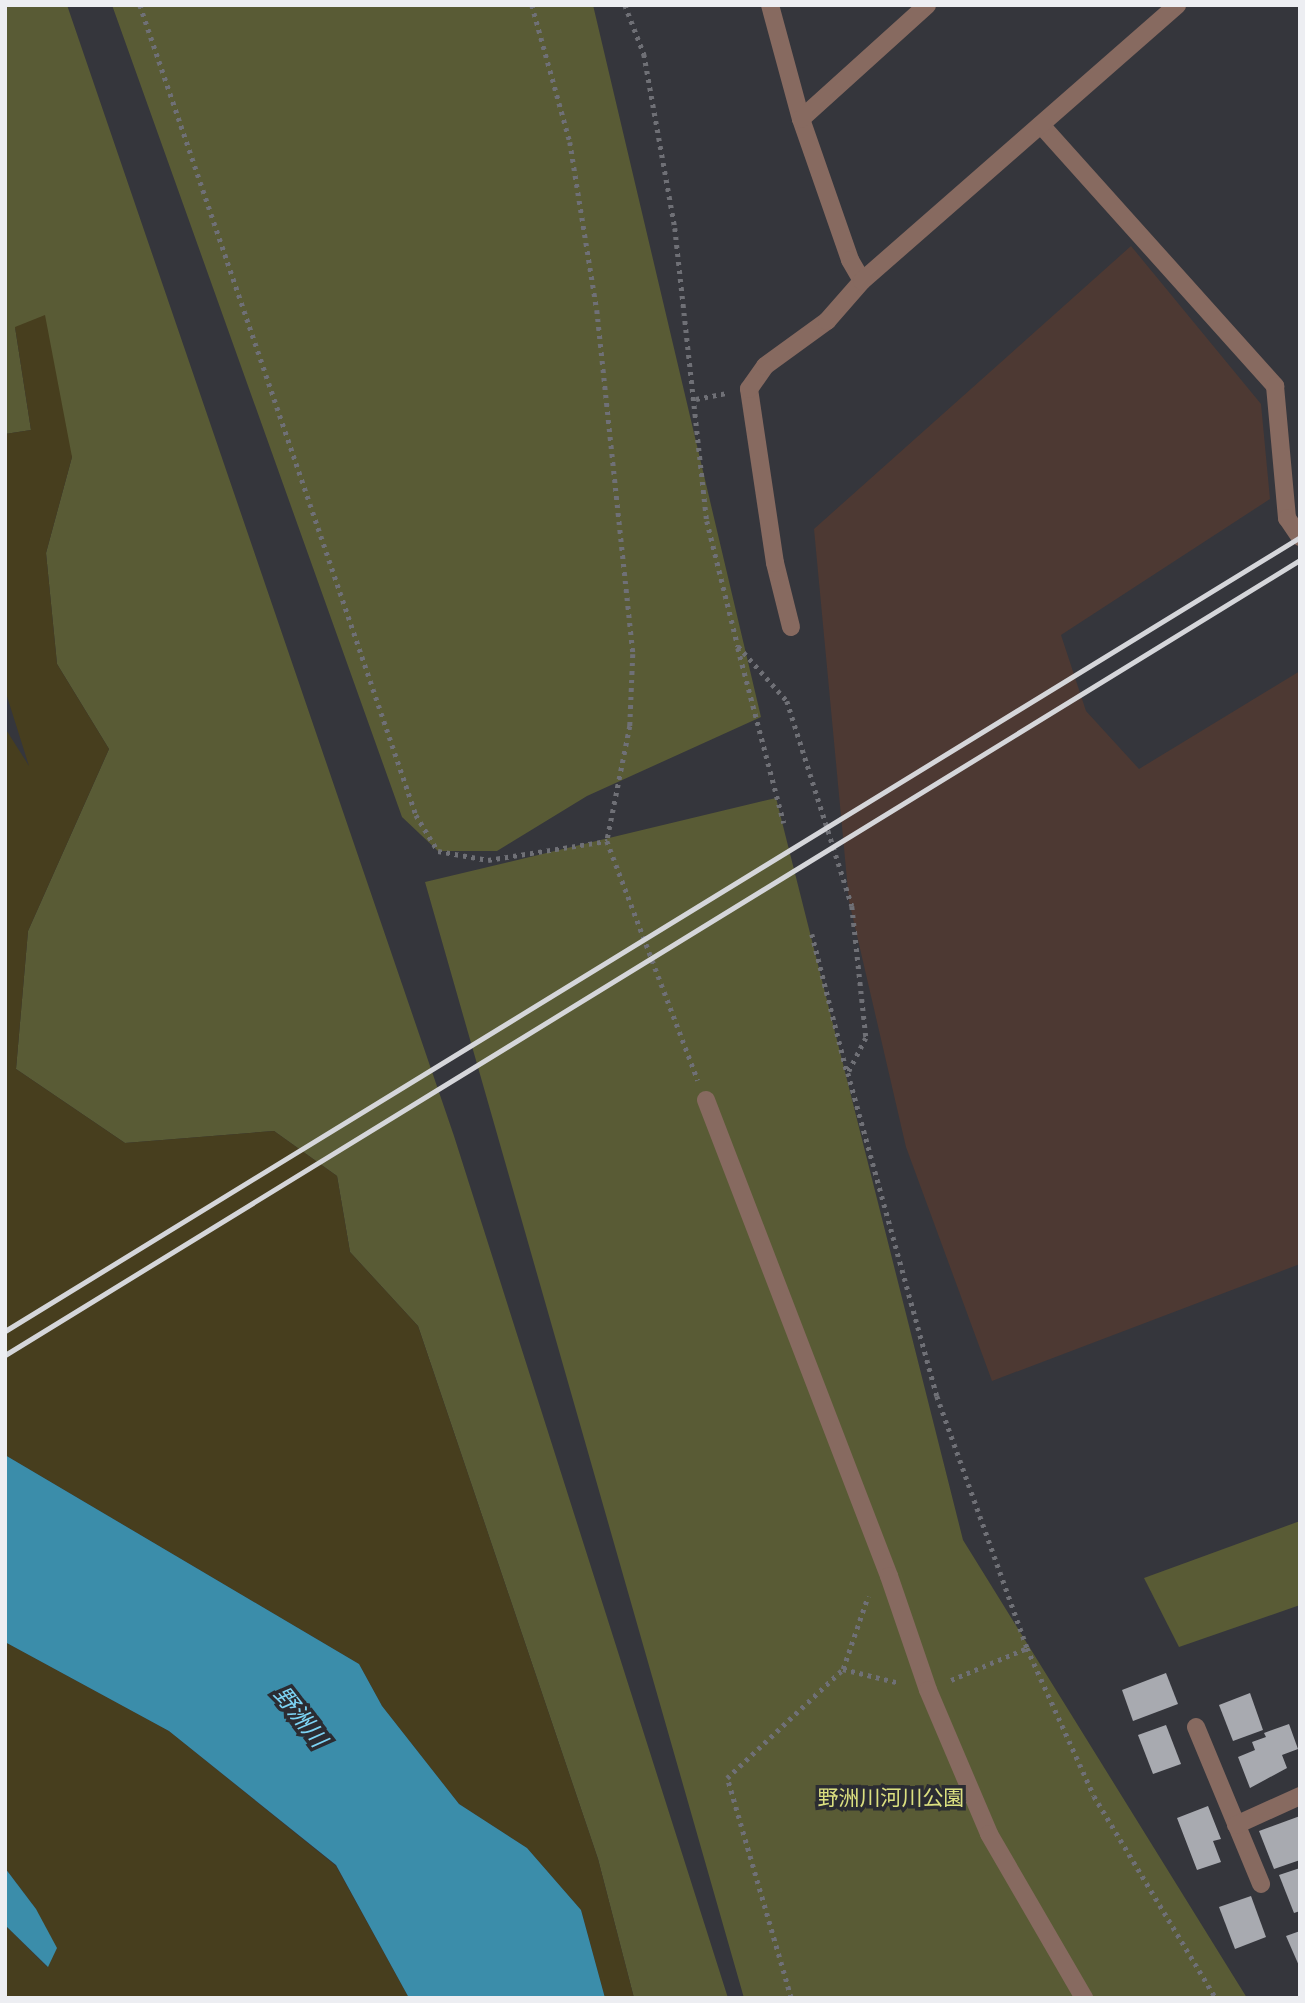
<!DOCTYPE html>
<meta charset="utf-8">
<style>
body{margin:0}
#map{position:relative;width:1305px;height:2003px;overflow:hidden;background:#35363c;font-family:Barlow,"Noto Sans JP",sans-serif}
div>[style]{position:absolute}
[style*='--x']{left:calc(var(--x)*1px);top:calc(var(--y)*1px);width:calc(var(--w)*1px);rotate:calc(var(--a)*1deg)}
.industrial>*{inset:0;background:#4d3933}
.green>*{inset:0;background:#595b35}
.sand>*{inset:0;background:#473e1e}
.water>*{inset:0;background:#3b8daa}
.building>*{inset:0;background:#a8aab0}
.path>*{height:4.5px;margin-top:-2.25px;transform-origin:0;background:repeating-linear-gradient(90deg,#6f7076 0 3.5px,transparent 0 8.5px)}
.minor>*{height:18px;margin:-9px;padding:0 9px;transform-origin:9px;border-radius:9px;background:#876a60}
.rail>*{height:5px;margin:-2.5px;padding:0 2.5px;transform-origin:2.5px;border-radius:2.5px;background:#d5d6da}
span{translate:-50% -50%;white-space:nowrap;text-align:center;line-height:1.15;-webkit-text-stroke:7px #2b2c32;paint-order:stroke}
.park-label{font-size:21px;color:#dce080}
.water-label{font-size:23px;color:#7dd4f5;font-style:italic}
.frame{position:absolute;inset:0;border:7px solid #edeef2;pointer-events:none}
</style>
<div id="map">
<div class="industrial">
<div style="clip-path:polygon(1131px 246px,1261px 404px,1270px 499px,1061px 635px,1086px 711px,1139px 769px,1300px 671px,1300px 1264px,992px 1381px,906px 1147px,849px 901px,814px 529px)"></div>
</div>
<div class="green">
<div style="clip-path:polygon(5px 5px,67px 5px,454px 1136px,728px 1998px,634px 1998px,598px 1859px,418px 1326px,350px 1252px,337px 1176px,274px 1131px,125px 1143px,16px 1069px,28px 931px,109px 749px,57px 664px,46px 553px,72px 457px,15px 327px,31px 430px,5px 434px)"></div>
<div style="clip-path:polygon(112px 5px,593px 5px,761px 717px,587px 796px,497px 851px,438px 851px,402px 817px)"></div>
<div style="clip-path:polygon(776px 798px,963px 1540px,1247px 1998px,744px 1998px,425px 882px)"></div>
<div style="clip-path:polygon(1300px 1521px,1300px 1605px,1179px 1647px,1144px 1578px)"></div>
</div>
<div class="sand">
<div style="clip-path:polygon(45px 315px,72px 457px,46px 553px,57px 664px,109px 749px,28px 931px,16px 1069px,125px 1143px,274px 1131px,337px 1176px,350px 1252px,418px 1326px,598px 1859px,634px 1998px,605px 1998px,581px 1910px,527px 1848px,459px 1804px,382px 1706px,359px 1664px,5px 1455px,5px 728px,29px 766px,5px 690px,5px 434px,31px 430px,15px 327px)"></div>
<div style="clip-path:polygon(5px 1642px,169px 1731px,336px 1866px,409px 1998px,5px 1998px,5px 1925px,47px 1967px,36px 1909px,5px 1868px)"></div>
</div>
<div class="water">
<div style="clip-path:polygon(5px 1455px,359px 1664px,382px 1706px,459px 1804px,527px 1848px,581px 1910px,605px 1998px,409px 1998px,336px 1865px,169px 1731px,5px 1642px)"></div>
<div style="clip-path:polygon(5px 1868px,36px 1909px,57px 1948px,48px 1967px,5px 1925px)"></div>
</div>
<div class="building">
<div style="clip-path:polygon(1166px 1673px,1178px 1704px,1133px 1721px,1122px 1690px)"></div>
<div style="clip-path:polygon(1250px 1693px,1263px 1730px,1233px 1741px,1219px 1705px)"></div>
<div style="clip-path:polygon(1289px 1724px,1298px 1749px,1282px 1755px,1287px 1768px,1250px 1788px,1238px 1757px,1255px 1750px,1252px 1742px,1266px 1737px,1264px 1733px)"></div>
<div style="clip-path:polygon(1166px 1725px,1181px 1764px,1153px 1774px,1138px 1735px)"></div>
<div style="clip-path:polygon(1208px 1806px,1221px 1839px,1213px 1841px,1221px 1862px,1197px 1870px,1177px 1818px)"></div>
<div style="clip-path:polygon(1300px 1816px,1300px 1860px,1274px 1869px,1259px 1831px)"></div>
<div style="clip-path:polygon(1300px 1868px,1300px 1911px,1294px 1913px,1279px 1875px)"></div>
<div style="clip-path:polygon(1251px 1896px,1266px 1937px,1235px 1949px,1219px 1907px)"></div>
<div style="clip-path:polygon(1300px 1931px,1300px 1968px,1286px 1936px)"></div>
</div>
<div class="path">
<div style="--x:140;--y:5;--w:856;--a:71.18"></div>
<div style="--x:416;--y:815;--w:42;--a:58.6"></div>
<div style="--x:438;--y:851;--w:51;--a:10.2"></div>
<div style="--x:488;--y:860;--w:121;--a:-9.1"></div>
<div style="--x:532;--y:5;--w:142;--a:74.5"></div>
<div style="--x:570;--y:142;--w:170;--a:80.9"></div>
<div style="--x:597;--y:310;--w:346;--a:84"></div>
<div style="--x:633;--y:654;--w:72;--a:92.4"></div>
<div style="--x:630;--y:726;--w:117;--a:101.3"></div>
<div style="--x:607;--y:841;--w:256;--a:69.2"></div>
<div style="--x:625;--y:5;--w:53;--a:68.8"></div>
<div style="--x:644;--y:54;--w:177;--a:79.9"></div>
<div style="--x:675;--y:228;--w:295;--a:83.8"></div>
<div style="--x:707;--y:521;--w:129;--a:76.1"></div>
<div style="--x:738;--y:646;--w:74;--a:48.3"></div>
<div style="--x:787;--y:701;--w:215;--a:72.4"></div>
<div style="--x:852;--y:906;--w:133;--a:83.9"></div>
<div style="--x:866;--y:1038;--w:39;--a:117"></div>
<div style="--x:848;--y:1073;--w:335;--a:74.6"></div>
<div style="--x:937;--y:1396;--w:268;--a:70.3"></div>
<div style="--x:1027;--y:1648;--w:162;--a:65.6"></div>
<div style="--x:1094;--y:1796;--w:236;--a:58.9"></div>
<div style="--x:696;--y:399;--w:32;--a:-11"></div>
<div style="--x:738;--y:648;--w:181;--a:75.3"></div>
<div style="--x:812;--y:934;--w:142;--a:75.8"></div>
<div style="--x:843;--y:1669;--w:59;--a:13.8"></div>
<div style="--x:951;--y:1680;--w:82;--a:-22.8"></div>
<div style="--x:791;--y:1998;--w:229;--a:-106.2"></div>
<div style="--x:727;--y:1778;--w:159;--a:-43.2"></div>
<div style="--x:843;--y:1669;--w:77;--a:-71.1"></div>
</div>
<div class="minor">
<div style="--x:770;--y:5;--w:118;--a:74.8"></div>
<div style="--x:801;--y:119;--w:149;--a:70.8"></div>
<div style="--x:850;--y:260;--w:24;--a:60"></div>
<div style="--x:801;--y:119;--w:170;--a:-42.1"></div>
<div style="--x:1041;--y:125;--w:351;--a:48.1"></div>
<div style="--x:1275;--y:386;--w:133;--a:84.8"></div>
<div style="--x:1287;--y:518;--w:23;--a:56"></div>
<div style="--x:791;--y:627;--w:66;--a:-104"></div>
<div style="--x:775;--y:563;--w:176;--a:-98.5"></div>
<div style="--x:749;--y:389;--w:28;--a:-55"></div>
<div style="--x:765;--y:366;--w:77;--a:-36"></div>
<div style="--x:827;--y:321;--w:53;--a:-48.8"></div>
<div style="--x:862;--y:281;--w:419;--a:-41.2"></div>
<div style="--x:706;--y:1100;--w:510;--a:68.97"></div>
<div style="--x:889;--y:1576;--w:120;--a:71.1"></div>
<div style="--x:928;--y:1690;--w:156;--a:67"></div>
<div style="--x:989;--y:1834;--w:190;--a:59.9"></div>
<div style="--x:1196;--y:1727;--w:170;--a:67.5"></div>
<div style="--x:1236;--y:1825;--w:70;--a:-24.4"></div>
</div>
<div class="rail">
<div style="--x:5;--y:1331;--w:1519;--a:-31.51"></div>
<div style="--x:5;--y:1355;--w:1520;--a:-31.55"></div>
</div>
<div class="park-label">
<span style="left:891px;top:1797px">野洲川河川公園</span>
</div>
<div class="water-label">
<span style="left:301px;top:1716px;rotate:52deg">野洲川</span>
</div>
<div class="frame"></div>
</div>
